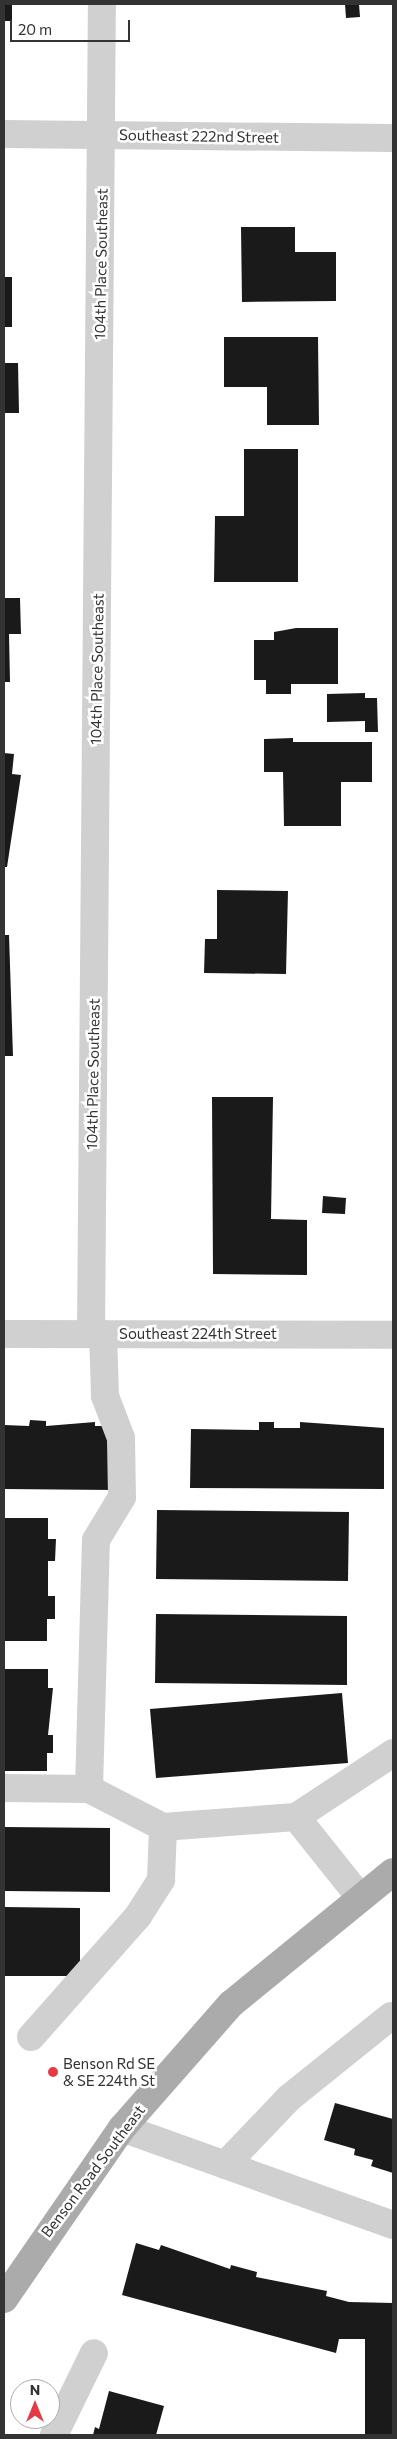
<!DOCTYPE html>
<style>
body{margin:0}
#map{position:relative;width:397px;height:2439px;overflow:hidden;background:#fff;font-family:Commissioner,sans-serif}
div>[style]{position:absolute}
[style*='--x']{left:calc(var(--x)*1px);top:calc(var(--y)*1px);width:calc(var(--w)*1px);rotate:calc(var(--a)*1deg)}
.building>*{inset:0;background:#1a1a1a}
.minor>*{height:28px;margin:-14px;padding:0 14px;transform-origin:14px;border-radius:14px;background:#d0d0d0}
.major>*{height:28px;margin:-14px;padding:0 14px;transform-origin:14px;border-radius:14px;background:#ababab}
.dots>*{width:14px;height:14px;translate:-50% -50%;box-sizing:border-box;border:2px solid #fff;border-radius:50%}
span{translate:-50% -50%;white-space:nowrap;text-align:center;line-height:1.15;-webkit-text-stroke:5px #fff;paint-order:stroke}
.street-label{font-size:15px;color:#333}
.poi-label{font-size:15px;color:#333}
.left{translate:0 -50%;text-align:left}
.frame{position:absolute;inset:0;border:5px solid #333;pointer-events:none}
.north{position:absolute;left:10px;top:2379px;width:50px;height:50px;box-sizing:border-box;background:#fff;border:1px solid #adadad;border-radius:50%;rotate:0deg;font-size:14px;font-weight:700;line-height:20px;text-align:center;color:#333}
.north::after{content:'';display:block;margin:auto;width:18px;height:22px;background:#e63946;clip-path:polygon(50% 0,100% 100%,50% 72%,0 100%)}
.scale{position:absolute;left:10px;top:20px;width:120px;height:22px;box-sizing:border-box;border:2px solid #333;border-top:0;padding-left:6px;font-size:15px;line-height:18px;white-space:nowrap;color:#333;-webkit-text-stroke:4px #fff;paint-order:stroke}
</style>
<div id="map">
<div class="building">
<div style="clip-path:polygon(4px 4px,12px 4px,12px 21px,4px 21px)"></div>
<div style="clip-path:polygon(345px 4px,359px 4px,360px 17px,346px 18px)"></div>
<div style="clip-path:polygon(241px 227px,295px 227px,295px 252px,336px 252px,336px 301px,242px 302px)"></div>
<div style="clip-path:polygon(4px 277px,12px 277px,12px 327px,4px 327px)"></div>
<div style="clip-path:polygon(224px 337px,318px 337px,319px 425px,267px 425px,267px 387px,224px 387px)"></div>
<div style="clip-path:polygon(4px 363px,18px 363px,19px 413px,4px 413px)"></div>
<div style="clip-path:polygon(244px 449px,298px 449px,298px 582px,214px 582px,215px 516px,244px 516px)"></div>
<div style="clip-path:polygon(4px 598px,20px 598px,21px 634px,9px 634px,10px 682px,4px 682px)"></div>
<div style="clip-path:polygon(296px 628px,338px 628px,338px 684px,291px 684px,291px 694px,266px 694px,266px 680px,254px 680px,254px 640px,274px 640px,274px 632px)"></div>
<div style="clip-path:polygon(365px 693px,365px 698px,377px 698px,378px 732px,365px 732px,365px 721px,327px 722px,327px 694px)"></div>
<div style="clip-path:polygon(293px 738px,293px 742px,372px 742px,372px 782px,341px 782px,341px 826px,284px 826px,283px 772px,264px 772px,264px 739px)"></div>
<div style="clip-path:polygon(4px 753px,14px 754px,12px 774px,21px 775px,7px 867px,4px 867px)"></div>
<div style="clip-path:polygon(217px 890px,288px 891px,286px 974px,204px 973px,205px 939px,217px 939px)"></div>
<div style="clip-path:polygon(4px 935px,9px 935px,13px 1056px,4px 1056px)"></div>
<div style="clip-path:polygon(212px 1097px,273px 1097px,271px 1219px,307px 1220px,307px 1275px,213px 1274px)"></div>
<div style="clip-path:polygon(323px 1196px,346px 1198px,345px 1214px,322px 1213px)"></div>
<div style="clip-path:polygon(30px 1420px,46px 1421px,46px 1426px,95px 1422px,95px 1426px,112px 1426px,113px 1490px,4px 1489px,4px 1425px,29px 1426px)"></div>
<div style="clip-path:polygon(259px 1422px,274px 1422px,274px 1428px,300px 1428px,300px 1422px,384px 1428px,384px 1489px,190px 1488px,191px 1429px,259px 1430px)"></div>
<div style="clip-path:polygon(157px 1510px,349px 1512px,348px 1581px,156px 1579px)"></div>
<div style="clip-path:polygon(4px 1518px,48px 1518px,48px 1539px,56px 1539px,55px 1561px,48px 1561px,48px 1596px,55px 1596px,55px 1619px,47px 1619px,47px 1641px,4px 1641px)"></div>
<div style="clip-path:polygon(156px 1614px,347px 1616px,347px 1685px,155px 1683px)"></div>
<div style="clip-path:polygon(4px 1669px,48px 1669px,48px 1688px,53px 1688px,48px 1735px,53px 1735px,53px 1753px,47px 1753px,47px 1771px,4px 1771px)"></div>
<div style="clip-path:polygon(342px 1693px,348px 1763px,156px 1778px,150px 1709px)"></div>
<div style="clip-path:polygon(4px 1827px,110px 1828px,110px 1892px,4px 1891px)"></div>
<div style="clip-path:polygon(4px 1907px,80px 1908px,80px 1976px,4px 1976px)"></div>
<div style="clip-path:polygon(335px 2103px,393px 2119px,393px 2173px,371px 2166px,373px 2160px,354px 2155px,355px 2149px,324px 2140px)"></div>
<div style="clip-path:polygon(136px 2243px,159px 2250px,161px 2245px,230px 2269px,231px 2265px,257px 2272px,256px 2277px,327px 2291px,326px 2296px,349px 2302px,393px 2303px,393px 2435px,365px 2435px,365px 2339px,339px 2339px,336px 2353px,122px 2295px)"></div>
<div style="clip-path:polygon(109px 2391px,164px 2406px,156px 2435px,93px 2435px,95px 2427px,99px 2429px)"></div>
</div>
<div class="minor">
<div style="--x:4;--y:134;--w:389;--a:0.6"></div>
<div style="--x:4;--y:1334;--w:389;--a:0.1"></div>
<div style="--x:91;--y:1334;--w:1330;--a:-89.53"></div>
<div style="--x:4;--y:1788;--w:85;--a:0.7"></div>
<div style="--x:89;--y:1789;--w:249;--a:-88.4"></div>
<div style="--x:96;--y:1540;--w:50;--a:-58.8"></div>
<div style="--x:122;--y:1497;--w:59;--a:-91"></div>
<div style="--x:121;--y:1438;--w:45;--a:-110.9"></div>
<div style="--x:105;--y:1396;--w:62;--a:-91.8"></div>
<div style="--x:89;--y:1789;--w:83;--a:27.2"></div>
<div style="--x:163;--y:1827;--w:133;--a:-4.3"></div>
<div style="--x:296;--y:1817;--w:116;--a:-33.4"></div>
<div style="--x:296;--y:1817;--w:101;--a:51.4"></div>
<div style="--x:31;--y:2037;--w:162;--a:-48.5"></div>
<div style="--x:138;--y:1916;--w:43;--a:-57.4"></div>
<div style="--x:161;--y:1880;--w:53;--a:-87.8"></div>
<div style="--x:122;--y:2128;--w:288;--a:19.7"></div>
<div style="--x:225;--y:2165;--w:93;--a:-46.3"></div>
<div style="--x:289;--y:2098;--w:131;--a:-38.8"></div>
<div style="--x:54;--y:2435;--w:91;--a:-64"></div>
</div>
<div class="major">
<div style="--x:4;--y:2299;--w:208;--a:-55.4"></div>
<div style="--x:122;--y:2128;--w:165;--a:-48.7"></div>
<div style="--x:231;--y:2004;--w:209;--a:-39.2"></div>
</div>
<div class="dots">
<div style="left:53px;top:2072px;background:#e63946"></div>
</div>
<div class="street-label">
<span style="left:199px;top:136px;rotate:1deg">Southeast 222nd Street</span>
<span style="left:101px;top:264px;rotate:-89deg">104th Place Southeast</span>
<span style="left:97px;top:669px;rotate:-89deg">104th Place Southeast</span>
<span style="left:93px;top:1074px;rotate:-89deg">104th Place Southeast</span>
<span style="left:198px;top:1334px">Southeast 224th Street</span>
<span style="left:93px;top:2171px;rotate:-53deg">Benson Road Southeast</span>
</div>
<div class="poi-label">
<span class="left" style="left:63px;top:2072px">Benson Rd SE<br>&amp; SE 224th St</span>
</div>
<div class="frame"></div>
<div class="north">N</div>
<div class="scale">20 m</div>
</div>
